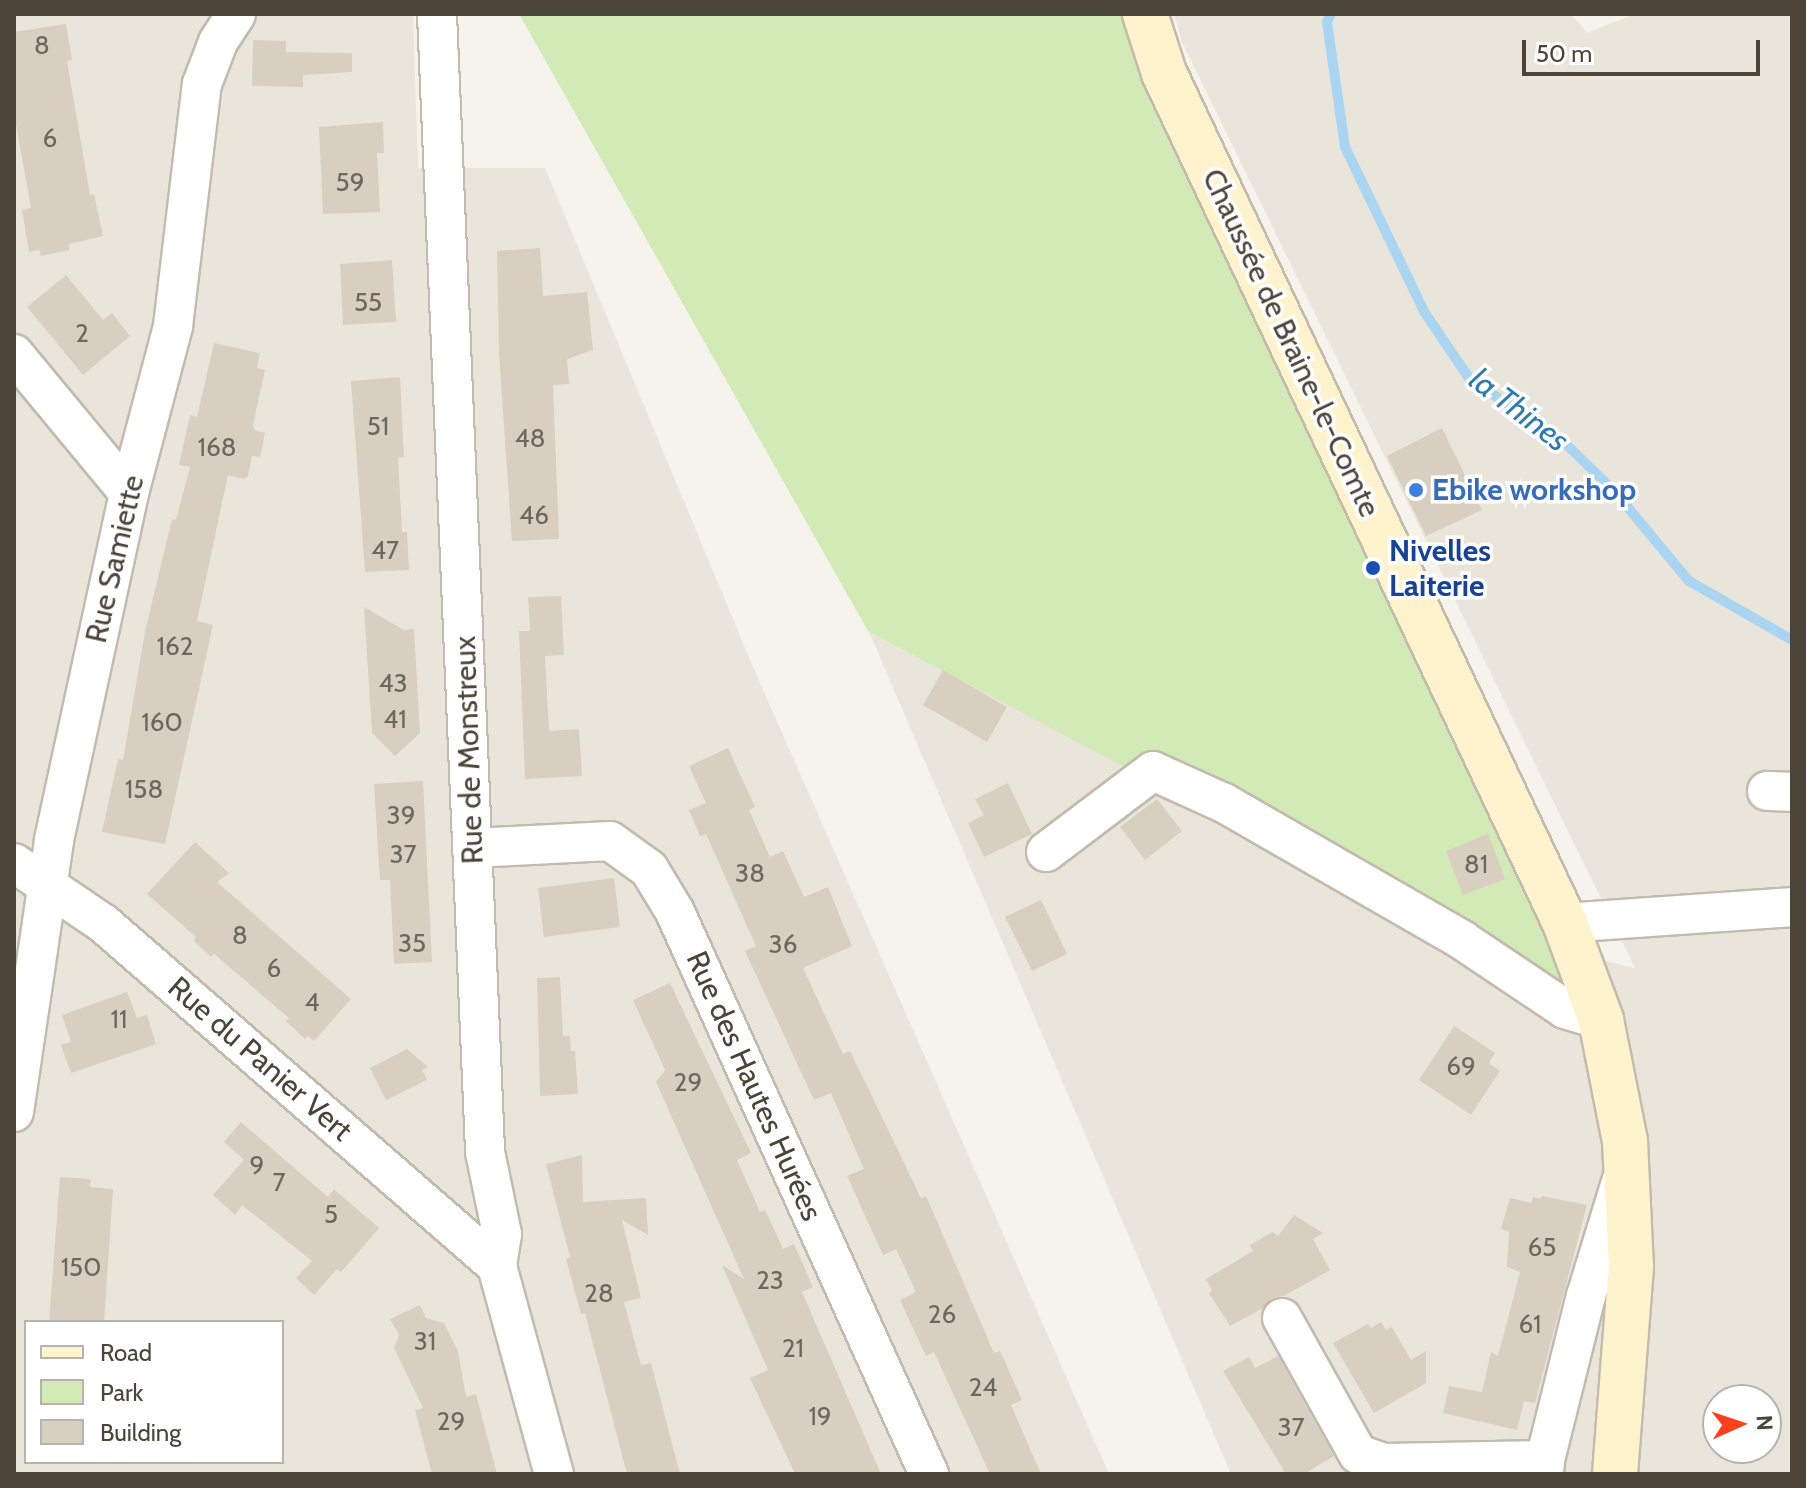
<!DOCTYPE html>
<meta charset="utf-8">
<style>
body{margin:0}
#map{position:relative;width:1806px;height:1488px;overflow:hidden;background:#f6f3ec;font-family:Cabin,sans-serif}
div>[style]{position:absolute}
[style*='--x']{left:calc(var(--x)*1px);top:calc(var(--y)*1px);width:calc(var(--w)*1px);rotate:calc(var(--a)*1deg)}
.residential>*{inset:0;background:#eae5da}
.green>*{inset:0;background:#d2eab5}
.stream>*{height:10px;margin:-5px;padding:0 5px;transform-origin:5px;border-radius:5px;background:#a9d4f2}
.building>*{inset:0;background:#d8cfc1}
.roads{filter:drop-shadow(2px 0 #c2bbae) drop-shadow(-2px 0 #c2bbae) drop-shadow(0 2px #c2bbae) drop-shadow(0 -2px #c2bbae)}
.street>*{height:38px;margin:-19px;padding:0 19px;transform-origin:19px;border-radius:19px;background:#fff}
.secondary>*{height:44px;margin:-22px;padding:0 22px;transform-origin:22px;border-radius:22px;background:#fff3cd}
.dots>*{width:22px;height:22px;translate:-50% -50%;box-sizing:border-box;border:4px solid #fff;border-radius:50%}
span{translate:-50% -50%;white-space:nowrap;text-align:center;line-height:1.15;-webkit-text-stroke:7px #fff;paint-order:stroke}
.number-label{font-size:26px;color:#6e675b}
.number-label span{-webkit-text-stroke-width:0}
.street-label{font-size:30px;color:#4b4439}
.shop-label{font-size:30px;color:#366cbe;font-weight:700}
.left{translate:0 -50%;text-align:left}
.transit-label{font-size:30px;color:#164399;font-weight:700}
.water-label{font-size:32px;color:#2e7ab2;font-style:italic}
.frame{position:absolute;inset:0;border:16px solid #4b4439;pointer-events:none}
.legend{position:absolute;left:24px;top:1320px;width:260px;height:144px;box-sizing:border-box;background:#fff;border:2px solid #b7b4b0;margin:0;padding:10px 14px;list-style:none;font-size:24px;color:#4b4439}
.legend li{display:flex;align-items:center;gap:16px;height:40px}
.legend b{width:40px;border:2px solid #b7b4b0}
.north{position:absolute;left:1702px;top:1384px;width:80px;height:80px;box-sizing:border-box;background:#fff;border:2px solid #b7b4b0;border-radius:50%;rotate:87deg;font-size:22px;font-weight:700;line-height:32px;text-align:center;color:#4b4439}
.north::after{content:'';display:block;margin:auto;width:28px;height:36px;background:#fc3f1d;clip-path:polygon(50% 0,100% 100%,50% 72%,0 100%)}
.scale{position:absolute;left:1522px;top:40px;width:238px;height:36px;box-sizing:border-box;border:4px solid #4b4439;border-top:0;padding-left:10px;font-size:24px;line-height:28px;white-space:nowrap;color:#4b4439;-webkit-text-stroke:6px #fff;paint-order:stroke}
</style>
<div id="map">
<div class="residential">
<div style="clip-path:polygon(evenodd,14px 14px,413px 14px,418px 168px,545px 168px,753px 667px,1109px 1474px,14px 1474px,14px 14px,26px 1322px,282px 1322px,282px 1462px,26px 1462px,26px 1322px)"></div>
<div style="clip-path:polygon(evenodd,1174px 14px,1571px 14px,1587px 33px,1635px 14px,1792px 14px,1792px 1474px,1231px 1474px,861px 613px,1373px 905px,1635px 968px,1182px 42px,1174px 14px,1718px 1400px,1766px 1400px,1766px 1448px,1718px 1448px,1718px 1400px)"></div>
</div>
<div class="green">
<div style="clip-path:polygon(519px 14px,1145px 14px,1601px 1020px,868px 631px)"></div>
</div>
<div class="stream">
<div style="--x:1331;--y:14;--w:9;--a:117"></div>
<div style="--x:1327;--y:22;--w:126;--a:81.8"></div>
<div style="--x:1345;--y:147;--w:184;--a:64.3"></div>
<div style="--x:1425;--y:313;--w:78;--a:55.9"></div>
<div style="--x:1469;--y:378;--w:117;--a:34.2"></div>
<div style="--x:1566;--y:444;--w:69;--a:44.4"></div>
<div style="--x:1615;--y:492;--w:116;--a:50.3"></div>
<div style="--x:1689;--y:581;--w:119;--a:29.8"></div>
</div>
<div class="building">
<div style="clip-path:polygon(66px 24px,72px 60px,67px 61px,90px 195px,94px 194px,103px 236px,69px 244px,69px 250px,41px 256px,39px 250px,29px 252px,22px 210px,31px 208px,14px 113px,14px 32px)"></div>
<div style="clip-path:polygon(253px 40px,286px 41px,286px 52px,352px 53px,352px 72px,303px 75px,303px 87px,252px 86px)"></div>
<div style="clip-path:polygon(383px 122px,384px 153px,377px 153px,380px 212px,323px 214px,319px 127px)"></div>
<div style="clip-path:polygon(540px 248px,543px 296px,587px 292px,593px 350px,567px 359px,569px 384px,553px 385px,559px 539px,512px 541px,499px 354px,497px 251px)"></div>
<div style="clip-path:polygon(392px 260px,396px 322px,343px 325px,340px 264px)"></div>
<div style="clip-path:polygon(66px 275px,103px 320px,112px 313px,130px 336px,83px 375px,27px 307px)"></div>
<div style="clip-path:polygon(214px 343px,260px 353px,257px 368px,265px 370px,253px 425px,254px 430px,265px 433px,260px 457px,252px 456px,248px 476px,244px 479px,228px 475px,197px 621px,213px 625px,165px 844px,102px 832px,118px 759px,123px 760px,145px 632px,172px 519px,176px 520px,190px 467px,179px 465px,190px 415px,197px 417px)"></div>
<div style="clip-path:polygon(400px 377px,404px 457px,398px 457px,402px 532px,407px 532px,409px 570px,365px 572px,351px 381px)"></div>
<div style="clip-path:polygon(1442px 428px,1482px 510px,1426px 536px,1387px 456px)"></div>
<div style="clip-path:polygon(561px 596px,564px 655px,545px 656px,549px 731px,579px 729px,582px 776px,525px 779px,519px 631px,530px 631px,528px 597px)"></div>
<div style="clip-path:polygon(364px 607px,404px 630px,414px 629px,420px 733px,395px 756px,372px 733px)"></div>
<div style="clip-path:polygon(943px 670px,1007px 707px,987px 742px,923px 705px)"></div>
<div style="clip-path:polygon(728px 748px,755px 807px,749px 810px,770px 857px,783px 851px,804px 897px,828px 887px,852px 946px,803px 968px,843px 1054px,850px 1051px,921px 1198px,926px 1196px,994px 1353px,1000px 1351px,1022px 1400px,1011px 1405px,1041px 1474px,990px 1474px,934px 1352px,926px 1356px,900px 1300px,916px 1292px,896px 1249px,883px 1255px,847px 1176px,864px 1169px,831px 1093px,814px 1100px,745px 951px,756px 946px,706px 834px,700px 836px,689px 810px,706px 803px,689px 766px)"></div>
<div style="clip-path:polygon(423px 781px,432px 962px,394px 964px,390px 880px,380px 880px,374px 784px)"></div>
<div style="clip-path:polygon(1008px 783px,1032px 834px,984px 857px,968px 823px,984px 815px,975px 799px)"></div>
<div style="clip-path:polygon(1157px 799px,1182px 831px,1145px 860px,1120px 827px)"></div>
<div style="clip-path:polygon(1488px 834px,1505px 879px,1463px 895px,1446px 851px)"></div>
<div style="clip-path:polygon(195px 842px,229px 873px,217px 882px,351px 999px,314px 1041px,308px 1036px,305px 1039px,286px 1021px,289px 1018px,214px 954px,211px 957px,194px 941px,196px 937px,147px 894px)"></div>
<div style="clip-path:polygon(614px 878px,620px 927px,544px 937px,538px 888px)"></div>
<div style="clip-path:polygon(1041px 900px,1067px 954px,1032px 971px,1005px 917px)"></div>
<div style="clip-path:polygon(560px 977px,563px 1036px,570px 1036px,571px 1051px,575px 1051px,578px 1094px,540px 1096px,537px 978px)"></div>
<div style="clip-path:polygon(670px 983px,751px 1153px,737px 1160px,760px 1212px,765px 1210px,783px 1249px,794px 1244px,813px 1287px,802px 1292px,881px 1474px,795px 1474px,750px 1378px,768px 1370px,722px 1265px,744px 1279px,656px 1082px,665px 1070px,633px 1000px)"></div>
<div style="clip-path:polygon(127px 992px,137px 1018px,147px 1015px,156px 1044px,71px 1073px,61px 1045px,71px 1042px,62px 1015px)"></div>
<div style="clip-path:polygon(1454px 1026px,1495px 1053px,1489px 1063px,1500px 1071px,1471px 1115px,1419px 1080px)"></div>
<div style="clip-path:polygon(407px 1049px,428px 1067px,422px 1070px,427px 1080px,386px 1100px,370px 1068px)"></div>
<div style="clip-path:polygon(241px 1122px,328px 1197px,334px 1189px,379px 1228px,341px 1272px,337px 1269px,314px 1295px,296px 1278px,312px 1261px,242px 1205px,235px 1215px,213px 1195px,244px 1160px,224px 1142px)"></div>
<div style="clip-path:polygon(582px 1155px,583px 1202px,646px 1198px,648px 1235px,622px 1220px,641px 1298px,624px 1302px,641px 1365px,651px 1363px,680px 1474px,627px 1474px,585px 1313px,581px 1314px,566px 1259px,570px 1257px,546px 1164px)"></div>
<div style="clip-path:polygon(60px 1177px,91px 1179px,90px 1187px,113px 1189px,104px 1322px,49px 1322px)"></div>
<div style="clip-path:polygon(1542px 1196px,1587px 1205px,1535px 1403px,1524px 1401px,1517px 1430px,1443px 1413px,1449px 1386px,1482px 1392px,1491px 1352px,1498px 1356px,1520px 1272px,1507px 1267px,1509px 1232px,1501px 1229px,1510px 1198px,1531px 1203px,1533px 1197px,1540px 1199px)"></div>
<div style="clip-path:polygon(1294px 1215px,1323px 1233px,1313px 1239px,1330px 1270px,1284px 1296px,1272px 1298px,1263px 1308px,1230px 1326px,1209px 1293px,1212px 1291px,1206px 1279px,1253px 1251px,1250px 1245px,1272px 1232px,1278px 1236px)"></div>
<div style="clip-path:polygon(420px 1305px,426px 1318px,444px 1323px,458px 1351px,466px 1397px,476px 1394px,497px 1474px,432px 1474px,415px 1410px,423px 1408px,394px 1348px,399px 1335px,390px 1319px)"></div>
<div style="clip-path:polygon(1381px 1322px,1386px 1330px,1392px 1327px,1411px 1360px,1426px 1351px,1426px 1383px,1374px 1413px,1333px 1343px,1368px 1324px,1371px 1328px)"></div>
<div style="clip-path:polygon(1278px 1356px,1334px 1456px,1304px 1474px,1286px 1474px,1223px 1371px,1249px 1357px,1255px 1368px)"></div>
</div>
<div class="roads">
<div class="street">
<div style="--x:437;--y:14;--w:1139;--a:87.58"></div>
<div style="--x:485;--y:1152;--w:84;--a:78.3"></div>
<div style="--x:502;--y:1234;--w:32;--a:99"></div>
<div style="--x:497;--y:1266;--w:216;--a:74.7"></div>
<div style="--x:14;--y:354;--w:180;--a:50.4"></div>
<div style="--x:1767;--y:791;--w:25;--a:2"></div>
<div style="--x:473;--y:848;--w:137;--a:-2.9"></div>
<div style="--x:610;--y:841;--w:48;--a:35.7"></div>
<div style="--x:649;--y:869;--w:50;--a:58.8"></div>
<div style="--x:675;--y:912;--w:617;--a:65.68"></div>
<div style="--x:1046;--y:852;--w:134;--a:-37.1"></div>
<div style="--x:1153;--y:771;--w:78;--a:24.3"></div>
<div style="--x:1224;--y:803;--w:275;--a:29.9"></div>
<div style="--x:1462;--y:940;--w:124;--a:33.8"></div>
<div style="--x:1565;--y:1009;--w:38;--a:17"></div>
<div style="--x:14;--y:863;--w:109;--a:34.1"></div>
<div style="--x:104;--y:924;--w:521;--a:41.03"></div>
<div style="--x:1565;--y:923;--w:228;--a:-4"></div>
<div style="--x:14;--y:1112;--w:275;--a:-81.6"></div>
<div style="--x:54;--y:840;--w:355;--a:-77.8"></div>
<div style="--x:129;--y:493;--w:173;--a:-75.2"></div>
<div style="--x:173;--y:326;--w:244;--a:-83.2"></div>
<div style="--x:202;--y:84;--w:45;--a:-69.1"></div>
<div style="--x:218;--y:42;--w:33;--a:-57"></div>
<div style="--x:1282;--y:1318;--w:156;--a:60.8"></div>
<div style="--x:1358;--y:1454;--w:28;--a:19"></div>
<div style="--x:1384;--y:1463;--w:161;--a:-1.1"></div>
<div style="--x:1544;--y:1474;--w:14;--a:-86"></div>
<div style="--x:1545;--y:1460;--w:169;--a:-76"></div>
<div style="--x:1586;--y:1296;--w:122;--a:-72.9"></div>
</div>
<div class="secondary">
<div style="--x:1145;--y:14;--w:62;--a:72.1"></div>
<div style="--x:1164;--y:73;--w:940;--a:64.74"></div>
<div style="--x:1565;--y:923;--w:103;--a:69.6"></div>
<div style="--x:1601;--y:1020;--w:123;--a:78.8"></div>
<div style="--x:1625;--y:1141;--w:125;--a:87.3"></div>
<div style="--x:1631;--y:1266;--w:209;--a:94.4"></div>
</div>
</div>
<div class="dots">
<div style="left:1416px;top:490px;background:#3f7fe0"></div>
<div style="left:1373px;top:568px;background:#1a4fb4"></div>
</div>
<div class="number-label">
<span style="left:42px;top:46px">8</span>
<span style="left:50px;top:139px">6</span>
<span style="left:350px;top:183px">59</span>
<span style="left:368px;top:303px">55</span>
<span style="left:82px;top:334px">2</span>
<span style="left:378px;top:427px">51</span>
<span style="left:530px;top:439px">48</span>
<span style="left:217px;top:448px">168</span>
<span style="left:534px;top:516px">46</span>
<span style="left:385px;top:551px">47</span>
<span style="left:175px;top:647px">162</span>
<span style="left:393px;top:684px">43</span>
<span style="left:395px;top:720px">41</span>
<span style="left:162px;top:723px">160</span>
<span style="left:144px;top:790px">158</span>
<span style="left:401px;top:816px">39</span>
<span style="left:403px;top:855px">37</span>
<span style="left:1476px;top:865px">81</span>
<span style="left:750px;top:874px">38</span>
<span style="left:240px;top:936px">8</span>
<span style="left:412px;top:944px">35</span>
<span style="left:783px;top:945px">36</span>
<span style="left:274px;top:969px">6</span>
<span style="left:312px;top:1003px">4</span>
<span style="left:119px;top:1020px">11</span>
<span style="left:1461px;top:1067px">69</span>
<span style="left:688px;top:1083px">29</span>
<span style="left:257px;top:1166px">9</span>
<span style="left:279px;top:1183px">7</span>
<span style="left:331px;top:1215px">5</span>
<span style="left:1542px;top:1248px">65</span>
<span style="left:81px;top:1268px">150</span>
<span style="left:770px;top:1281px">23</span>
<span style="left:599px;top:1294px">28</span>
<span style="left:942px;top:1315px">26</span>
<span style="left:1530px;top:1325px">61</span>
<span style="left:425px;top:1342px">31</span>
<span style="left:793px;top:1349px">21</span>
<span style="left:983px;top:1388px">24</span>
<span style="left:820px;top:1417px">19</span>
<span style="left:451px;top:1422px">29</span>
<span style="left:1291px;top:1428px">37</span>
</div>
<div class="street-label">
<span style="left:1291px;top:343px;rotate:65deg">Chaussée de Braine-le-Comte</span>
<span style="left:115px;top:559px;rotate:-77deg">Rue Samiette</span>
<span style="left:469px;top:750px;rotate:-92deg">Rue de Monstreux</span>
<span style="left:260px;top:1059px;rotate:41deg">Rue du Panier Vert</span>
<span style="left:754px;top:1086px;rotate:66deg">Rue des Hautes Hurées</span>
</div>
<div class="shop-label">
<span class="left" style="left:1432px;top:490px">Ebike workshop</span>
</div>
<div class="transit-label">
<span class="left" style="left:1389px;top:568px">Nivelles<br>Laiterie</span>
</div>
<div class="water-label">
<span style="left:1519px;top:410px;rotate:37deg">la Thines</span>
</div>
<div class="frame"></div>
<ul class="legend">
<li><b style="height:10px;background:#fff3cd"></b>Road</li>
<li><b style="height:22px;background:#d2eab5"></b>Park</li>
<li><b style="height:22px;background:#d8cfc1"></b>Building</li>
</ul>
<div class="north">N</div>
<div class="scale">50 m</div>
</div>
